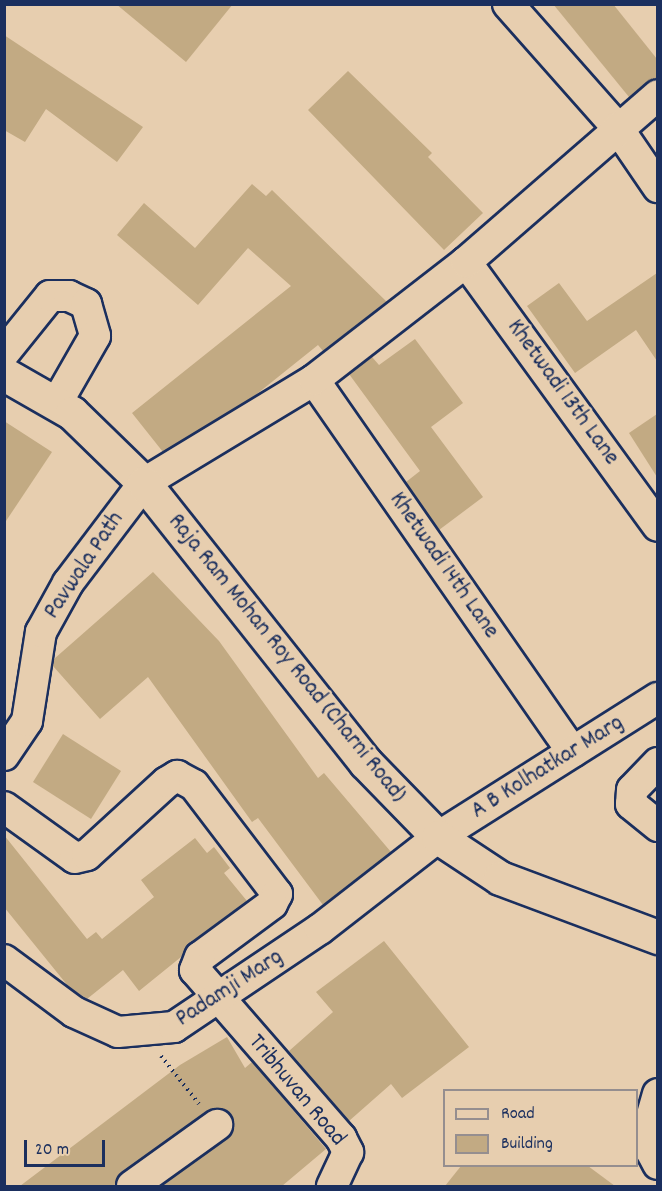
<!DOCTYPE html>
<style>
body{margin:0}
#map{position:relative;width:662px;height:1191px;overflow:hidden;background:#e7ceaf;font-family:Dekko,sans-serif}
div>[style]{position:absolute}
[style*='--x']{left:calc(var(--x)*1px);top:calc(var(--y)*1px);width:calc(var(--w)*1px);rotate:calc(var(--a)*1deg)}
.building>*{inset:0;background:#c2aa83}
.path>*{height:4px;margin-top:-2px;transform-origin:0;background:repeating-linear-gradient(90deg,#1b2f5e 0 1.5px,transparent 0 6px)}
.roads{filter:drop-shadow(2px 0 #1b2f5e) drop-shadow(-2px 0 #1b2f5e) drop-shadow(0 2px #1b2f5e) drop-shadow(0 -2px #1b2f5e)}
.minor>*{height:30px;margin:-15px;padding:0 15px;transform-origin:15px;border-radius:15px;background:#e7ceaf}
.major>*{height:33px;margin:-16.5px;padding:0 16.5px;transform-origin:16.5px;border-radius:16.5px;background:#e7ceaf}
span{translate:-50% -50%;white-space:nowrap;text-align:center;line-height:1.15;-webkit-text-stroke:4.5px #e7ceaf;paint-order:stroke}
.street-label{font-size:24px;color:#1b2f5e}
.frame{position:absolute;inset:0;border:6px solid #1b2f5e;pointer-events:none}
.legend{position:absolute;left:443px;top:1089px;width:195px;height:78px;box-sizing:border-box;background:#e7ceaf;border:2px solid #958e8f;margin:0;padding:8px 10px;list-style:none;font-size:18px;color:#1b2f5e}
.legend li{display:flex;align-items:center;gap:12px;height:30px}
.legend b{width:30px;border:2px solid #958e8f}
.scale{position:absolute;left:24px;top:1140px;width:81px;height:27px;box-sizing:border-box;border:3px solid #1b2f5e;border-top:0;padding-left:8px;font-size:18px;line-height:21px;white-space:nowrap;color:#1b2f5e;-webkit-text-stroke:4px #e7ceaf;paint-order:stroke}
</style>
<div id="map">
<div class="building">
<div style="clip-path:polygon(116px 4px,233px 4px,186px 62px)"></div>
<div style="clip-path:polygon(553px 4px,613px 4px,657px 59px,657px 78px,629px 97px)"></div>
<div style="clip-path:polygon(4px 35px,143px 127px,117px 162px,46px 109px,25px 142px,4px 130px)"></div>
<div style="clip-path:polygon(348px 71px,432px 153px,428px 157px,483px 213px,444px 250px,308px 110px)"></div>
<div style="clip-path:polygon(252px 184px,266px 196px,272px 190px,387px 302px,323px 351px,318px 345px,253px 397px,163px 452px,132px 413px,291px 286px,248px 248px,198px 305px,117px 235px,144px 203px,195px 248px)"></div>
<div style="clip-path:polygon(657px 273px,657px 361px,636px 330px,575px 373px,527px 306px,559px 283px,587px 321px)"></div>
<div style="clip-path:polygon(415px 339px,463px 403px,431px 427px,483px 497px,439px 530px,406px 482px,420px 471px,349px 374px,372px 357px,379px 365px)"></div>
<div style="clip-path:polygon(657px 414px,657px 477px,629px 433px)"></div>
<div style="clip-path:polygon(4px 421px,52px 452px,4px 524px)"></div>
<div style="clip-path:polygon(153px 572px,219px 641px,318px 778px,324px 773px,391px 852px,323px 905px,258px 818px,252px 822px,148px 677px,100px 719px,53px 666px,54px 659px)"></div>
<div style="clip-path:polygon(63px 734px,121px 771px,91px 819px,33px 782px)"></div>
<div style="clip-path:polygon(4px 835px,87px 939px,96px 932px,102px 939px,154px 897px,141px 880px,195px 838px,207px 853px,214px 847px,230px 868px,224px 873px,247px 901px,190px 943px,181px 957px,139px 991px,123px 970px,87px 999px,68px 986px,4px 907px)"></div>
<div style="clip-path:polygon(384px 941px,469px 1047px,402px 1098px,391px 1084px,349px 1121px,289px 1051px,333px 1012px,316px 992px)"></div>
<div style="clip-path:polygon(227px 1037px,245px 1068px,252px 1062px,326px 1149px,282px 1186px,161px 1186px,232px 1133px,231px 1115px,216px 1108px,122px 1172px,114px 1186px,20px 1186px,180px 1065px)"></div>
<div style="clip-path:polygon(461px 1166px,588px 1166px,615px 1186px,445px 1186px)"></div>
</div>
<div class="path">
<div style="--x:161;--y:1056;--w:61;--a:51.6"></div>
</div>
<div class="roads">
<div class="minor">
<div style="--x:508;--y:4;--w:164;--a:48.5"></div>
<div style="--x:617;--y:127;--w:73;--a:55.7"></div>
<div style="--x:466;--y:262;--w:326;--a:54"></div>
<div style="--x:4;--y:353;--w:73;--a:-51.1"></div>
<div style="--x:50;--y:296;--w:19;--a:0"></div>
<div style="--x:69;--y:296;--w:19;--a:25"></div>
<div style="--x:86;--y:304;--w:33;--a:74"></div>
<div style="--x:95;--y:336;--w:78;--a:119.8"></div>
<div style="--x:314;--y:380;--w:453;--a:55.2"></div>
<div style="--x:4;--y:755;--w:41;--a:-55.9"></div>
<div style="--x:27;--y:721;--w:90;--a:-81.1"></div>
<div style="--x:41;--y:632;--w:56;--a:-61.1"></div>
<div style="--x:68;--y:583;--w:126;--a:-52.8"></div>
<div style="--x:144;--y:483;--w:199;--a:-31.2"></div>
<div style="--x:314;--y:380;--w:192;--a:-37.8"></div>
<div style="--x:466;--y:262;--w:254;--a:-41"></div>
<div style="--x:658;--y:763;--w:37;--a:134"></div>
<div style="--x:632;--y:790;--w:14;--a:94"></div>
<div style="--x:631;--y:804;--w:35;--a:39"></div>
<div style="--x:4;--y:807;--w:87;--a:35.7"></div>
<div style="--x:75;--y:858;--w:12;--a:-14"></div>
<div style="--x:87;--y:855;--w:108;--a:-42.4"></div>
<div style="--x:167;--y:782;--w:12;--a:-31"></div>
<div style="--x:177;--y:776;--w:19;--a:28"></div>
<div style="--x:194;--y:785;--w:137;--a:52.7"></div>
<div style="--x:277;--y:894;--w:11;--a:117"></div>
<div style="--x:272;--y:904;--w:89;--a:143.6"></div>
<div style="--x:200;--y:957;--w:14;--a:111"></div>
<div style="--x:195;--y:970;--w:223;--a:49"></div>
<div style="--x:341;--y:1138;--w:16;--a:63"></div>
<div style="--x:348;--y:1152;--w:38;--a:115"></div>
<div style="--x:4;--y:960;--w:87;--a:36.6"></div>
<div style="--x:74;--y:1012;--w:48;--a:24.4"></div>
<div style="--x:118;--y:1032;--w:56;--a:-5.1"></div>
<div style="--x:174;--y:1027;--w:176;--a:-33.9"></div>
<div style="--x:320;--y:929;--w:150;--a:-37.9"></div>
<div style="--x:438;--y:837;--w:260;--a:-32.3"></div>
<div style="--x:658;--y:1094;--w:33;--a:106"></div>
<div style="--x:649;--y:1126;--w:23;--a:88"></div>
<div style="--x:650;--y:1149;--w:17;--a:62"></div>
<div style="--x:132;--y:1186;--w:105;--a:-35.7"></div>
</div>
<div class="major">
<div style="--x:4;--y:374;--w:78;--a:29.8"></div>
<div style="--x:72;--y:413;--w:100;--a:44.2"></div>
<div style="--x:144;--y:483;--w:356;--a:51.6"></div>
<div style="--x:365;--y:762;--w:105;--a:45.8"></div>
<div style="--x:438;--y:837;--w:74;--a:33.5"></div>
<div style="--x:500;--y:878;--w:169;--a:20.5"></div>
</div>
</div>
<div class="street-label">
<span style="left:562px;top:393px;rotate:54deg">Khetwadi 13th Lane</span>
<span style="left:85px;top:566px;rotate:-56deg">Pavwala Path</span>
<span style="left:443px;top:566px;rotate:55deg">Khetwadi 14th Lane</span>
<span style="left:286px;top:659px;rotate:51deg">Raja Ram Mohan Roy Road (Charni Road)</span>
<span style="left:548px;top:768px;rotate:-32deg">A B Kolhatkar Marg</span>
<span style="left:230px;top:989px;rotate:-33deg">Padamji Marg</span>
<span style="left:296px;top:1091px;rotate:50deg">Tribhuvan Road</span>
</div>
<div class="frame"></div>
<ul class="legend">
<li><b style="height:8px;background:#e7ceaf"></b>Road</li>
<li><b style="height:16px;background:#c2aa83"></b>Building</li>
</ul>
<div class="scale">20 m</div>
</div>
